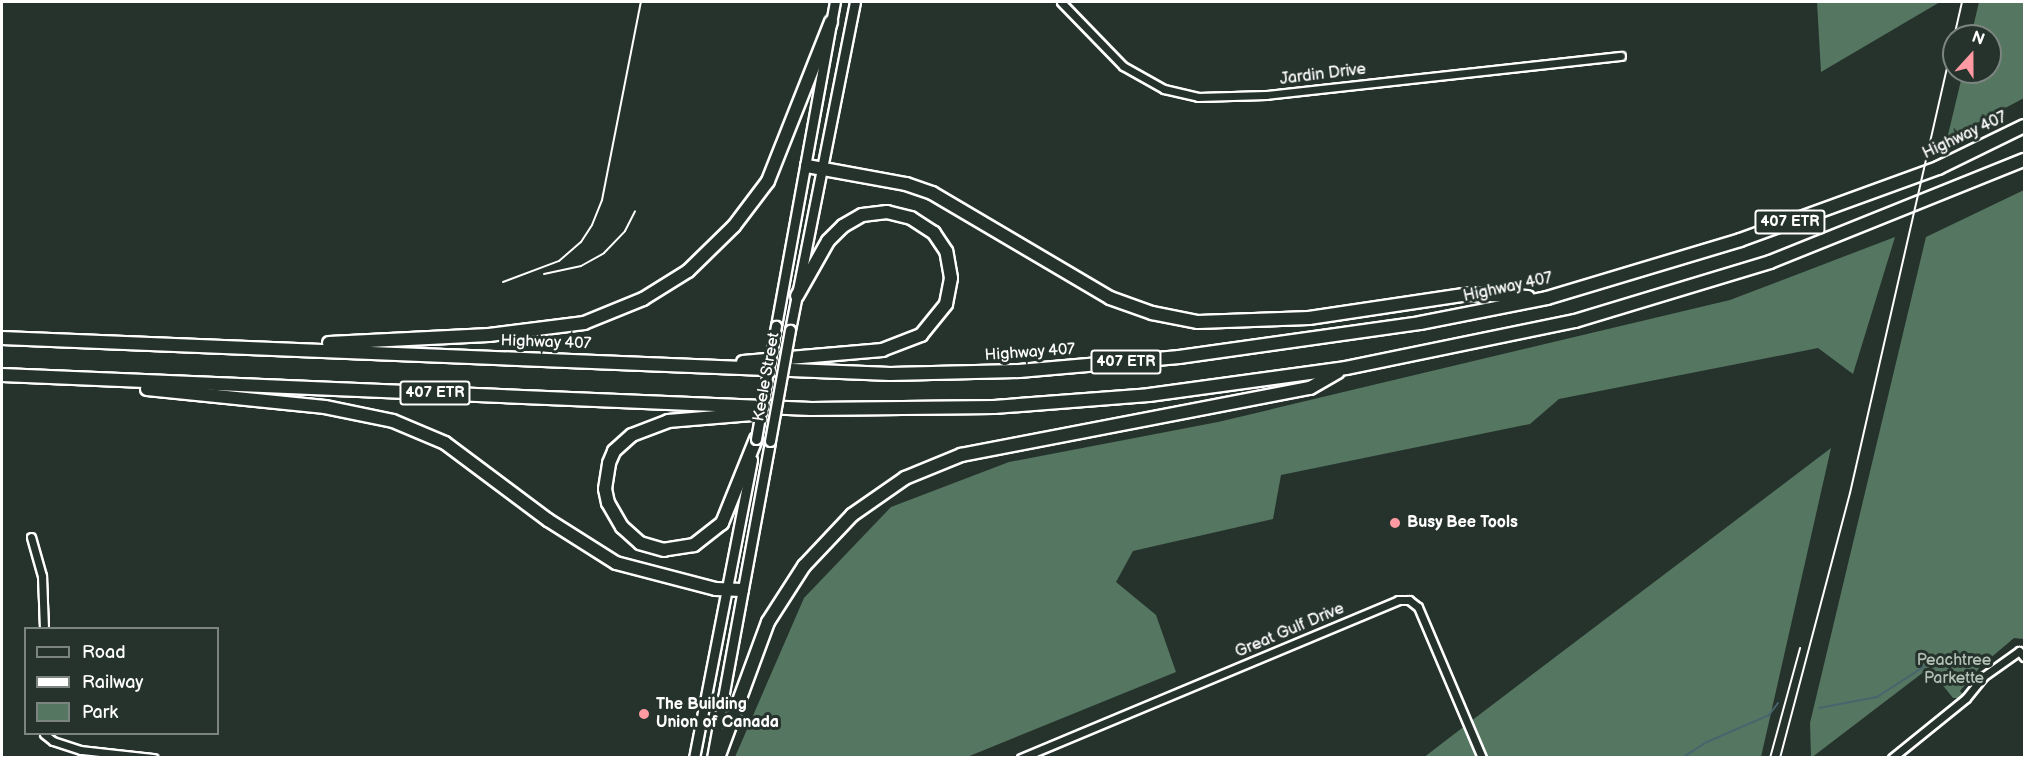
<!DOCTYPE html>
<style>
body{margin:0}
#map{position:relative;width:2026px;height:759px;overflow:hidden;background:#26332d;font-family:"Balsamiq Sans",sans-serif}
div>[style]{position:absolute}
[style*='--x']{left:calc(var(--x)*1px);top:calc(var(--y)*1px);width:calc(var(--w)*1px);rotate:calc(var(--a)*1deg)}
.green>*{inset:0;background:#557660}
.stream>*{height:2px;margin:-1px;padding:0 1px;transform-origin:1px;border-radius:1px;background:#48656e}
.roads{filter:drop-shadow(2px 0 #fff) drop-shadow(-2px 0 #fff) drop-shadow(0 2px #fff) drop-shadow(0 -2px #fff)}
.minor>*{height:7px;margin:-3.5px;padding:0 3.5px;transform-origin:3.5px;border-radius:3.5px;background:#26332d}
.secondary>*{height:9px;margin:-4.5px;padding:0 4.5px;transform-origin:4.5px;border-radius:4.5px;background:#26332d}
.motorway>*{height:12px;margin:-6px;padding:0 6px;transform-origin:6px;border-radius:6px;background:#26332d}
.rail>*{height:2px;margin:-1px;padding:0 1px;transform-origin:1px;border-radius:1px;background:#fff}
.bridges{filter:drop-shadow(2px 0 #fff) drop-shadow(-2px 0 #fff) drop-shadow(0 2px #fff) drop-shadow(0 -2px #fff)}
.secondary-bridge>*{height:9px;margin:-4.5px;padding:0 4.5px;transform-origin:4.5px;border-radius:4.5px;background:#26332d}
.dots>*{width:16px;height:16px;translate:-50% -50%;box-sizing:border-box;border:3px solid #26332d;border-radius:50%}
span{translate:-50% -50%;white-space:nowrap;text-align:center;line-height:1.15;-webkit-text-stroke:6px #26332d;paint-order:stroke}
.shield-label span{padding:2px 4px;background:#26332d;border:2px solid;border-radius:4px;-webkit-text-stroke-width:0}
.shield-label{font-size:15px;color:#fff;font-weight:700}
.street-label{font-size:16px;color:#fff}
.poi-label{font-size:16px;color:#fff;font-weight:700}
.left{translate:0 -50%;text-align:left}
.park-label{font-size:16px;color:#b2c1b7}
.frame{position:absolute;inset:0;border:3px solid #fff;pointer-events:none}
.legend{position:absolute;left:24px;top:627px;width:195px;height:108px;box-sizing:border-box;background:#26332d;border:2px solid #7d8581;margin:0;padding:8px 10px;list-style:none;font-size:18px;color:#fff}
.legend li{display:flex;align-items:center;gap:12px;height:30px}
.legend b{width:30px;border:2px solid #7d8581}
.north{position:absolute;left:1942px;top:24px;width:60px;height:60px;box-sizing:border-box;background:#26332d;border:2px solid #7d8581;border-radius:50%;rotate:21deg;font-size:16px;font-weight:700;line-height:24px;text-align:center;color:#fff}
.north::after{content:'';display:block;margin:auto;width:21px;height:27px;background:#ff9aa2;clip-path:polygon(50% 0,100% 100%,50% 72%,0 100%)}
</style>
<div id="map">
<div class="green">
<div style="clip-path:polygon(1817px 2px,1940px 2px,1821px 72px)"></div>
<div style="clip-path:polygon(1979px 2px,2024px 2px,2024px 98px,1947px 139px,1963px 72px,1990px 72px,1990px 36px,1971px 36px)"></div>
<div style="clip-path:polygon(2024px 190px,2024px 639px,2014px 638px,1981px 666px,1960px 691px,1966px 698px,1953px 698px,1929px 668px,1811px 758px,1810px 723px,1926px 237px)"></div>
<div style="clip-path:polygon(1895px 237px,1853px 374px,1818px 348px,1559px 399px,1530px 424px,1281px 475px,1273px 519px,1133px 551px,1116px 582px,1156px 615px,1176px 672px,967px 757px,735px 757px,804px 598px,891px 507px,1009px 462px,1218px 422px,1730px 300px)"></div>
<div style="clip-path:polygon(1831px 448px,1761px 757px,1423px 758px,1479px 715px)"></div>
</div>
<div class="stream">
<div style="--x:1819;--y:708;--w:59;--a:-10.7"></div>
<div style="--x:1877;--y:697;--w:61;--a:-32.9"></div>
<div style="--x:1682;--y:758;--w:30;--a:-33"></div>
<div style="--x:1707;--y:742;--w:68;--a:-23.5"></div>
<div style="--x:1769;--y:715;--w:15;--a:-53"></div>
</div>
<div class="roads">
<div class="minor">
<div style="--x:1061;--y:2;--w:89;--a:45.9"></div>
<div style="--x:1123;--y:66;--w:47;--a:29.3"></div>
<div style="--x:1164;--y:89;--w:35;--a:13"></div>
<div style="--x:1198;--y:97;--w:68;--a:-1.7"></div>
<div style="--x:1266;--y:95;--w:357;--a:-6.3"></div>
<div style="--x:31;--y:537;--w:41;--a:74.2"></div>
<div style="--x:42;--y:576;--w:52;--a:87.8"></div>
<div style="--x:44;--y:734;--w:11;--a:38"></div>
<div style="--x:53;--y:741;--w:29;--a:18"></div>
<div style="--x:81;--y:750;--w:73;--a:6.3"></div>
<div style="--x:1021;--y:758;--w:409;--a:-22.7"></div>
<div style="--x:1398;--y:600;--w:11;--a:0"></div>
<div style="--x:1409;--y:600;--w:11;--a:38"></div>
<div style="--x:1418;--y:607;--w:164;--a:67"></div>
<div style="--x:1892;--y:758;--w:95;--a:-39"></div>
<div style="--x:1966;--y:698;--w:28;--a:-51"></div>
<div style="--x:1984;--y:676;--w:43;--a:-35.5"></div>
<div style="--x:2019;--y:651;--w:8;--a:50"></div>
</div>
<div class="secondary">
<div style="--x:776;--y:326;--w:329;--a:-79.7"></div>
<div style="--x:790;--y:330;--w:334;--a:-78.8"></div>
<div style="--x:694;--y:758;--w:304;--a:-79"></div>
<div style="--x:712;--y:758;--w:322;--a:-79.6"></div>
</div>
<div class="motorway">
<div style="--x:807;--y:166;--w:101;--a:10.3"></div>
<div style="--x:906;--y:184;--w:28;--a:19"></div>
<div style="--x:932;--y:193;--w:207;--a:30.5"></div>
<div style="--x:1110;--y:298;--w:45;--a:19.7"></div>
<div style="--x:1152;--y:313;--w:47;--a:11.1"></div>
<div style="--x:1198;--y:322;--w:111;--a:-2.1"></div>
<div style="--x:1309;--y:318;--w:163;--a:-8.5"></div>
<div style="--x:1470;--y:294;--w:58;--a:3"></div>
<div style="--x:2;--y:338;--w:889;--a:2.32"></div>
<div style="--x:890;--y:374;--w:129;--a:-1.3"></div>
<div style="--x:1019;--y:371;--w:161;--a:-5"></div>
<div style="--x:1179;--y:357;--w:243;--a:-8"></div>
<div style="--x:1420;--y:323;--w:129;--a:-11.1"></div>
<div style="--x:1547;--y:298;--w:202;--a:-16.7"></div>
<div style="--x:1740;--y:240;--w:211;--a:-20"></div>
<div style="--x:1938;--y:168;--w:96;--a:-26"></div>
<div style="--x:329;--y:343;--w:160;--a:-2.9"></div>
<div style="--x:489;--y:335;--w:96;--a:-7.2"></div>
<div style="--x:584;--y:323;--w:64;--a:-22.1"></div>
<div style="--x:643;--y:299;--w:53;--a:-31.9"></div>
<div style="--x:688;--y:271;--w:64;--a:-44.4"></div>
<div style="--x:734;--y:226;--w:56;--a:-52.9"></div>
<div style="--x:768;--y:181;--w:171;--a:-68.4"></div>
<div style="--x:743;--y:362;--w:140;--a:-4.9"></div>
<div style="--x:882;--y:350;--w:42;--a:-21"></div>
<div style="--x:921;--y:335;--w:40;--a:-51"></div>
<div style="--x:946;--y:304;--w:26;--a:-79"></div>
<div style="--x:951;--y:278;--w:27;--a:-100"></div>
<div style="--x:946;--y:251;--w:22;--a:-124"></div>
<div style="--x:934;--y:233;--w:27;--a:-147"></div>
<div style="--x:911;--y:218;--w:25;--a:-166"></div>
<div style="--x:887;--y:212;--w:25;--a:173"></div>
<div style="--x:862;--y:215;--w:22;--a:150"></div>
<div style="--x:843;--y:226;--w:21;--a:135"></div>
<div style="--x:828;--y:241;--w:63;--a:119.4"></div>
<div style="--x:2;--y:375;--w:810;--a:2.41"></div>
<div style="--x:811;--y:409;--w:183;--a:-0.6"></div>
<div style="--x:994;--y:407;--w:155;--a:-4.4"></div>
<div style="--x:1149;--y:395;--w:199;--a:-7.8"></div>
<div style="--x:1346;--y:368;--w:234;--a:-11.6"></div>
<div style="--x:1575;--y:321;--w:204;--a:-16.8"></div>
<div style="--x:1770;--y:262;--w:274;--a:-21.9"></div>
<div style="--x:147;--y:389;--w:179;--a:5.8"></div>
<div style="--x:325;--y:407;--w:69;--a:11.6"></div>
<div style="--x:393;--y:421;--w:56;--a:22.9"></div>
<div style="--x:445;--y:443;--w:129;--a:36.8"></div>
<div style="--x:548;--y:520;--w:80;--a:32.3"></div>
<div style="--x:616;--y:563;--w:103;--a:14.6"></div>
<div style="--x:716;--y:589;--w:26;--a:2"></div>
<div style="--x:756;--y:439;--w:91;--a:112"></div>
<div style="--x:722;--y:523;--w:36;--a:142"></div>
<div style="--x:694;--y:545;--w:30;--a:171"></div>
<div style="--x:664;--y:550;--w:25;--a:-164"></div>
<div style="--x:640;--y:543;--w:24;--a:-138"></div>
<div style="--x:622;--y:527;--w:28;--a:-120"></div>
<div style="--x:608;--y:503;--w:14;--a:-102"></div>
<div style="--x:605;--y:489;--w:26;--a:-81"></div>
<div style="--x:609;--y:463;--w:13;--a:-67"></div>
<div style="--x:614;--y:451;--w:24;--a:-42"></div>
<div style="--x:632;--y:435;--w:39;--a:-21"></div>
<div style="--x:668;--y:421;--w:97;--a:-4.7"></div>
<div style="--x:718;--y:758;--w:145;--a:-69.8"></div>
<div style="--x:768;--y:622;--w:67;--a:-57.3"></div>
<div style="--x:804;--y:566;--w:70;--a:-46.7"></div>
<div style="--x:852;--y:515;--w:65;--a:-34.9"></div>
<div style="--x:905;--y:478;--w:61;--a:-22.3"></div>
<div style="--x:961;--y:455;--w:355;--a:-10.9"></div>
<div style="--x:1310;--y:388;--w:32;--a:-30"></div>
</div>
</div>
<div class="rail">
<div style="--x:544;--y:274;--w:38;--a:-12"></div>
<div style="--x:581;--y:266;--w:26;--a:-29"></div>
<div style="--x:604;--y:253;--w:30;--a:-46"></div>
<div style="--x:625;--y:231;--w:22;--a:-63"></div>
<div style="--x:503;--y:282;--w:60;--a:-20.6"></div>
<div style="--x:559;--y:261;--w:29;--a:-41"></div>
<div style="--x:581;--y:242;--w:20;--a:-57"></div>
<div style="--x:592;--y:225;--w:27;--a:-68"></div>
<div style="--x:602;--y:200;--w:202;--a:-78.9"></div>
<div style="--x:1770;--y:758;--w:114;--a:-74.7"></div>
<div style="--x:1780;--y:758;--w:274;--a:-75.2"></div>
<div style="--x:1850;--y:493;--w:504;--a:-77.15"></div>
</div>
<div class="bridges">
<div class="secondary-bridge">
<div style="--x:756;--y:439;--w:115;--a:-80"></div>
<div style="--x:770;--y:441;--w:113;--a:-79.8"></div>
</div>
</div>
<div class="dots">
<div style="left:1395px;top:523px;background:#ff9aa2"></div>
<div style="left:644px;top:714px;background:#ff9aa2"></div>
</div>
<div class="shield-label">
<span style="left:1790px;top:222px">407 ETR</span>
<span style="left:1126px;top:362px">407 ETR</span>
<span style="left:435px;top:393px">407 ETR</span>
</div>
<div class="street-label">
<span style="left:1323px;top:75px;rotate:-7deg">Jardin Drive</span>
<span style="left:1965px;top:136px;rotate:-25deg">Highway 407</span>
<span style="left:1508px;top:288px;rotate:-12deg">Highway 407</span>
<span style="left:546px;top:343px;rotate:2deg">Highway 407</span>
<span style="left:1030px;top:353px;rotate:-4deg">Highway 407</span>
<span style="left:767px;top:377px;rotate:-80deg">Keele Street</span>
<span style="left:1290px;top:631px;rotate:-23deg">Great Gulf Drive</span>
</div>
<div class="poi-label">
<span class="left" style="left:1407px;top:523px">Busy Bee Tools</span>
<span class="left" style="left:656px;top:714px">The Building<br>Union of Canada</span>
</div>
<div class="park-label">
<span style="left:1954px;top:670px">Peachtree<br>Parkette</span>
</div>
<div class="frame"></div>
<ul class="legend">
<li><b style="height:8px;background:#26332d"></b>Road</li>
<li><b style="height:8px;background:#fff"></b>Railway</li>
<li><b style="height:16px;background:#557660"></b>Park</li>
</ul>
<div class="north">N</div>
</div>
